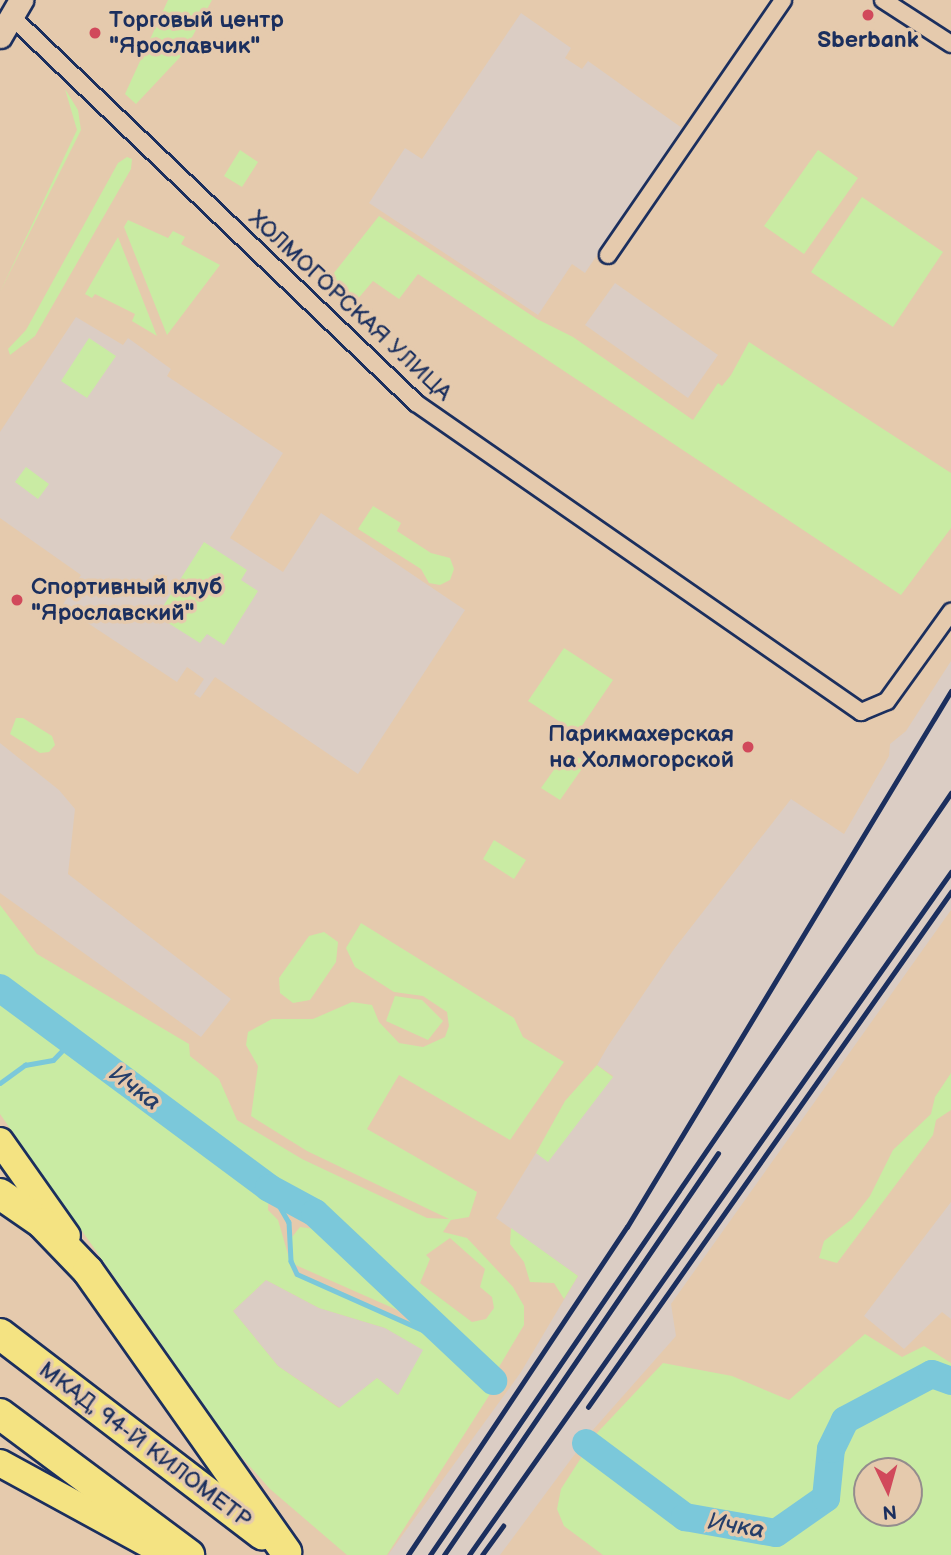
<!DOCTYPE html>
<meta charset="utf-8">
<style>
body{margin:0}
#map{position:relative;width:951px;height:1555px;overflow:hidden;background:#e5caad;font-family:"Balsamiq Sans",sans-serif}
div>[style]{position:absolute}
[style*='--x']{left:calc(var(--x)*1px);top:calc(var(--y)*1px);width:calc(var(--w)*1px);rotate:calc(var(--a)*1deg)}
.built>*{inset:0;background:#dbcdc4}
.green>*{inset:0;background:#c9eba3}
.stream>*{height:4.5px;margin:-2.25px;padding:0 2.25px;transform-origin:2.25px;border-radius:2.25px;background:#7bc8da}
.river>*{height:28px;margin:-14px;padding:0 14px;transform-origin:14px;border-radius:14px;background:#7bc8da}
.roads{filter:drop-shadow(2px 0 #1b2f5e) drop-shadow(-2px 0 #1b2f5e) drop-shadow(0 2px #1b2f5e) drop-shadow(0 -2px #1b2f5e)}
.street>*{height:16px;margin:-8px;padding:0 8px;transform-origin:8px;border-radius:8px;background:#e5caad}
.secondary>*{height:23px;margin:-11.5px;padding:0 11.5px;transform-origin:11.5px;border-radius:11.5px;background:#e5caad}
.primary>*{height:26px;margin:-13px;padding:0 13px;transform-origin:13px;border-radius:13px;background:#f4e382}
.highway>*{height:30px;margin:-15px;padding:0 15px;transform-origin:15px;border-radius:15px;background:#f4e382}
.rail>*{height:4.5px;margin:-2.25px;padding:0 2.25px;transform-origin:2.25px;border-radius:2.25px;background:#1b2f5e}
.dots>*{width:19px;height:19px;translate:-50% -50%;box-sizing:border-box;border:4px solid #e5caad;border-radius:50%}
span{translate:-50% -50%;white-space:nowrap;text-align:center;line-height:1.15;-webkit-text-stroke:7px #e5caad;paint-order:stroke}
.poi-label{font-size:23px;color:#1b2f5e;font-weight:700}
.left{translate:0 -50%;text-align:left}
.right{translate:-100% -50%;text-align:right}
.street-label{font-size:23px;color:#1b2f5e}
.water-label{font-size:24px;color:#253e6a;font-style:italic}
.north{position:absolute;left:853px;top:1457px;width:70px;height:70px;box-sizing:border-box;background:#e5caad;border:2px solid #948c8d;border-radius:50%;rotate:175deg;font-size:19px;font-weight:700;line-height:28px;text-align:center;color:#1b2f5e}
.north::after{content:'';display:block;margin:auto;width:24px;height:32px;background:#d1495b;clip-path:polygon(50% 0,100% 100%,50% 72%,0 100%)}
</style>
<div id="map">
<div class="built">
<div style="clip-path:polygon(521px 13px,571px 48px,565px 58px,582px 69px,588px 61px,682px 128px,585px 273px,572px 264px,538px 315px,369px 203px,405px 148px,422px 159px)"></div>
<div style="clip-path:polygon(615px 283px,718px 355px,688px 398px,585px 325px)"></div>
<div style="clip-path:polygon(76px 317px,123px 345px,128px 338px,171px 369px,167px 376px,283px 453px,230px 538px,283px 572px,321px 513px,465px 610px,358px 774px,215px 677px,200px 698px,194px 694px,204px 679px,187px 667px,177px 682px,62px 606px,81px 575px,0 518px,0 432px)"></div>
<div style="clip-path:polygon(951px 661px,951px 910px,671px 1304px,676px 1336px,592px 1431px,500px 1555px,388px 1555px,521px 1372px,578px 1276px,496px 1218px,536px 1153px,548px 1161px,613px 1076px,597px 1065px,608px 1046px,674px 949px,791px 799px,844px 834px,889px 756px,890px 744px,906px 731px)"></div>
<div style="clip-path:polygon(0 743px,59px 790px,75px 809px,68px 874px,231px 999px,201px 1037px,0 893px)"></div>
<div style="clip-path:polygon(951px 1202px,951px 1319px,942px 1312px,904px 1349px,864px 1316px)"></div>
<div style="clip-path:polygon(266px 1280px,319px 1308px,385px 1328px,424px 1350px,398px 1395px,377px 1378px,340px 1408px,278px 1366px,233px 1311px)"></div>
</div>
<div class="green">
<div style="clip-path:polygon(168px 0,212px 0,183px 54px,136px 104px,125px 94px)"></div>
<div style="clip-path:polygon(65px 89px,78px 110px,81px 130px,0 292px,77px 130px)"></div>
<div style="clip-path:polygon(240px 150px,258px 162px,242px 187px,224px 176px)"></div>
<div style="clip-path:polygon(818px 150px,858px 178px,804px 254px,764px 226px)"></div>
<div style="clip-path:polygon(127px 157px,132px 159px,131px 169px,35px 336px,10px 355px,8px 349px,26px 330px,118px 163px)"></div>
<div style="clip-path:polygon(862px 197px,943px 252px,893px 327px,811px 272px)"></div>
<div style="clip-path:polygon(379px 216px,537px 319px,573px 337px,693px 420px,718px 383px,722px 386px,731px 375px,749px 342px,951px 473px,951px 528px,901px 595px,418px 274px,399px 299px,373px 281px,356px 301px,330px 278px)"></div>
<div style="clip-path:polygon(128px 220px,168px 238px,173px 231px,185px 237px,181px 244px,220px 265px,167px 335px,124px 227px)"></div>
<div style="clip-path:polygon(118px 237px,157px 336px,132px 321px,135px 314px,95px 294px,92px 298px,85px 294px)"></div>
<div style="clip-path:polygon(89px 338px,116px 356px,87px 398px,61px 381px)"></div>
<div style="clip-path:polygon(26px 467px,49px 484px,38px 499px,15px 482px)"></div>
<div style="clip-path:polygon(373px 506px,401px 523px,397px 531px,431px 553px,450px 558px,454px 569px,450px 580px,440px 585px,429px 583px,421px 569px,358px 529px)"></div>
<div style="clip-path:polygon(204px 542px,247px 570px,241px 580px,258px 591px,224px 645px,207px 634px,200px 643px,157px 616px)"></div>
<div style="clip-path:polygon(564px 648px,613px 680px,577px 733px,528px 701px)"></div>
<div style="clip-path:polygon(16px 718px,23px 718px,52px 736px,55px 745px,49px 752px,40px 753px,10px 734px)"></div>
<div style="clip-path:polygon(568px 750px,586px 763px,560px 800px,541px 788px)"></div>
<div style="clip-path:polygon(494px 840px,526px 860px,514px 879px,483px 859px)"></div>
<div style="clip-path:polygon(evenodd,0 905px,37px 954px,189px 1044px,190px 1056px,219px 1079px,237px 1120px,302px 1159px,427px 1218px,449px 1219px,307px 1151px,251px 1116px,258px 1066px,246px 1045px,248px 1032px,272px 1019px,313px 1019px,352px 1002px,372px 1005px,379px 1022px,399px 1043px,423px 1047px,445px 1037px,449px 1026px,447px 1012px,423px 996px,394px 992px,355px 967px,346px 948px,361px 923px,514px 1018px,523px 1037px,564px 1062px,510px 1140px,399px 1075px,367px 1129px,477px 1192px,469px 1217px,451px 1220px,443px 1232px,467px 1238px,513px 1287px,524px 1306px,524px 1325px,496px 1372px,406px 1290px,406px 1282px,322px 1203px,287px 1184px,269px 1189px,268px 1210px,278px 1220px,294px 1275px,454px 1344px,493px 1381px,492px 1391px,387px 1555px,347px 1555px,270px 1489px,237px 1452px,0 1114px,0 905px,450px 1238px,485px 1269px,480px 1287px,492px 1297px,494px 1308px,486px 1319px,472px 1322px,420px 1283px,430px 1259px,426px 1255px,450px 1238px,0 905px,266px 1280px,319px 1308px,385px 1328px,423px 1350px,398px 1395px,377px 1378px,339px 1408px,278px 1366px,233px 1311px,266px 1280px)"></div>
<div style="clip-path:polygon(324px 932px,338px 942px,336px 962px,310px 1000px,293px 1003px,280px 993px,279px 978px,309px 936px)"></div>
<div style="clip-path:polygon(395px 996px,422px 1000px,443px 1021px,428px 1040px,386px 1021px)"></div>
<div style="clip-path:polygon(597px 1065px,613px 1077px,548px 1162px,536px 1153px,565px 1101px)"></div>
<div style="clip-path:polygon(951px 1073px,951px 1110px,936px 1120px,933px 1135px,837px 1263px,819px 1258px,824px 1241px,852px 1219px,870px 1196px,893px 1150px,931px 1114px,935px 1097px)"></div>
<div style="clip-path:polygon(300px 1227px,315px 1229px,338px 1244px,429px 1324px,291px 1263px,288px 1242px)"></div>
<div style="clip-path:polygon(511px 1228px,578px 1276px,564px 1299px,554px 1283px,530px 1282px,524px 1262px,510px 1244px)"></div>
<div style="clip-path:polygon(evenodd,865px 1334px,902px 1357px,924px 1346px,951px 1363px,951px 1555px,603px 1555px,564px 1526px,557px 1509px,561px 1489px,597px 1433px,663px 1363px,732px 1376px,789px 1400px,865px 1334px,867px 1471px,909px 1471px,909px 1513px,867px 1513px,867px 1471px)"></div>
</div>
<div class="stream">
<div style="--x:0;--y:1083;--w:31;--a:-36"></div>
<div style="--x:25;--y:1065;--w:28;--a:-10"></div>
<div style="--x:53;--y:1060;--w:28;--a:-46"></div>
<div style="--x:269;--y:1188;--w:39;--a:60"></div>
<div style="--x:289;--y:1222;--w:39;--a:87"></div>
<div style="--x:291;--y:1261;--w:14;--a:65"></div>
<div style="--x:297;--y:1274;--w:172;--a:24"></div>
</div>
<div class="river">
<div style="--x:0;--y:988;--w:335;--a:36.6"></div>
<div style="--x:269;--y:1188;--w:52;--a:28.5"></div>
<div style="--x:315;--y:1213;--w:245;--a:43.3"></div>
<div style="--x:586;--y:1443;--w:124;--a:36.8"></div>
<div style="--x:685;--y:1517;--w:92;--a:10"></div>
<div style="--x:776;--y:1533;--w:61;--a:-35"></div>
<div style="--x:826;--y:1498;--w:49;--a:-84.2"></div>
<div style="--x:831;--y:1449;--w:32;--a:-64"></div>
<div style="--x:845;--y:1420;--w:98;--a:-27.9"></div>
<div style="--x:932;--y:1374;--w:20;--a:20"></div>
</div>
<div class="roads">
<div class="street">
<div style="--x:883;--y:0;--w:81;--a:32.9"></div>
<div style="--x:12;--y:17;--w:559;--a:43.69"></div>
<div style="--x:416;--y:403;--w:542;--a:34.78"></div>
<div style="--x:861;--y:712;--w:28;--a:-23"></div>
<div style="--x:887;--y:701;--w:110;--a:-54.3"></div>
<div style="--x:608;--y:255;--w:309;--a:-55.5"></div>
</div>
<div class="secondary">
<div style="--x:0;--y:36;--w:42;--a:-59.7"></div>
</div>
<div class="primary">
<div style="--x:0;--y:1141;--w:116;--a:54.8"></div>
<div style="--x:0;--y:1463;--w:192;--a:28.7"></div>
</div>
<div class="highway">
<div style="--x:0;--y:1194;--w:51;--a:34.6"></div>
<div style="--x:42;--y:1223;--w:66;--a:46.2"></div>
<div style="--x:88;--y:1271;--w:344;--a:54.8"></div>
<div style="--x:0;--y:1334;--w:330;--a:37.4"></div>
<div style="--x:0;--y:1414;--w:236;--a:36.7"></div>
</div>
</div>
<div class="rail">
<div style="--x:588;--y:1407;--w:630;--a:-54.82"></div>
<div style="--x:408;--y:1555;--w:394;--a:-56.3"></div>
<div style="--x:627;--y:1227;--w:626;--a:-58.85"></div>
<div style="--x:430;--y:1555;--w:923;--a:-55.64"></div>
<div style="--x:444;--y:1555;--w:486;--a:-55.7"></div>
<div style="--x:469;--y:1555;--w:836;--a:-54.79"></div>
<div style="--x:482;--y:1555;--w:36;--a:-54"></div>
</div>
<div class="dots">
<div style="left:868px;top:15px;background:#d1495b"></div>
<div style="left:95px;top:33px;background:#d1495b"></div>
<div style="left:17px;top:600px;background:#d1495b"></div>
<div style="left:748px;top:747px;background:#d1495b"></div>
</div>
<div class="poi-label">
<span class="left" style="left:109px;top:33px">Торговый центр<br>"Ярославчик"</span>
<span style="left:868px;top:40px">Sberbank</span>
<span class="left" style="left:31px;top:600px">Спортивный клуб<br>"Ярославский"</span>
<span class="right" style="left:734px;top:747px">Парикмахерская<br>на Холмогорской</span>
</div>
<div class="street-label">
<span style="left:350px;top:306px;rotate:43deg">ХОЛМОГОРСКАЯ УЛИЦА</span>
<span style="left:145px;top:1445px;rotate:37deg">МКАД, 94-Й КИЛОМЕТР</span>
</div>
<div class="water-label">
<span style="left:135px;top:1088px;rotate:37deg">Ичка</span>
<span style="left:736px;top:1526px;rotate:10deg">Ичка</span>
</div>
<div class="north">N</div>
</div>
